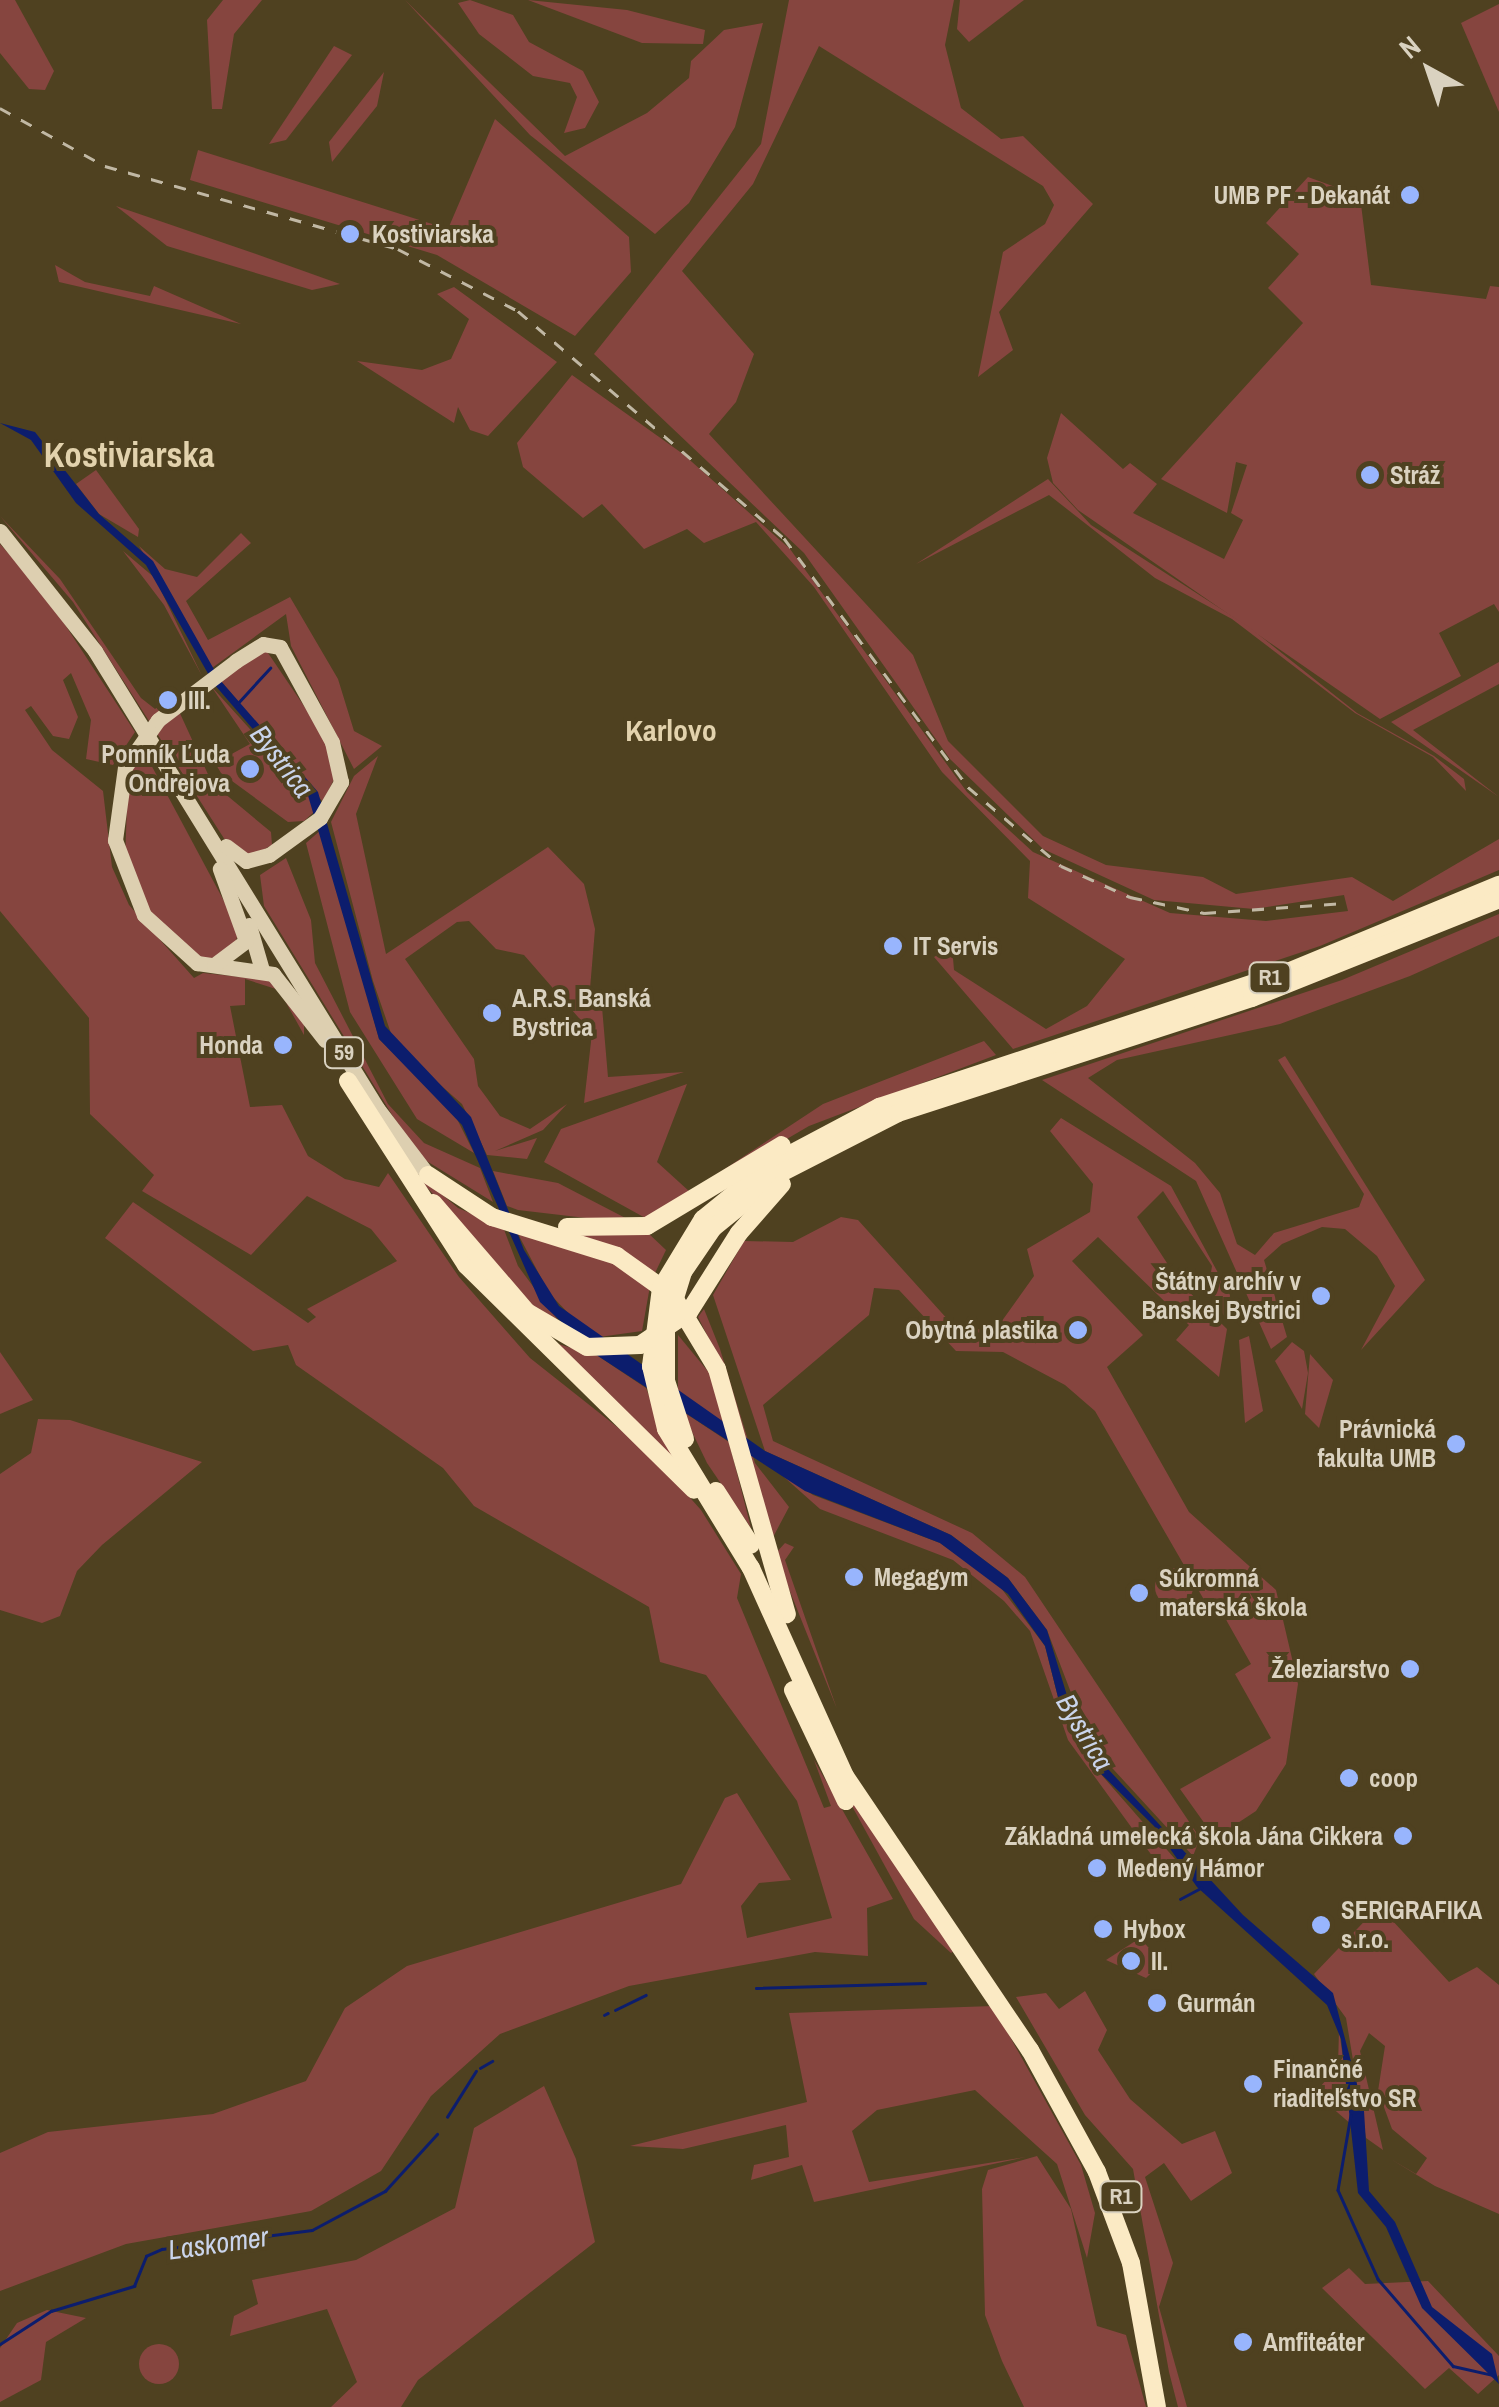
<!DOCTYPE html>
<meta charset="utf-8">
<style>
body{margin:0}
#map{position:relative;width:1499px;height:2407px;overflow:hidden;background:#4f4120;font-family:"Archivo Narrow",sans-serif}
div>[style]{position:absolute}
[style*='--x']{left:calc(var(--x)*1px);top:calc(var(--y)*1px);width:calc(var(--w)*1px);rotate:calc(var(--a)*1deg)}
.green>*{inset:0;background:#86453f}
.round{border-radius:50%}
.water>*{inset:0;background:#0c1d6d}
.stream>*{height:2.5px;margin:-1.25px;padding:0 1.25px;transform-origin:1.25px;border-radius:1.25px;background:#0c1d6d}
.primary>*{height:15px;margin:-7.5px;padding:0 7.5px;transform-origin:7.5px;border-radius:7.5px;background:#ddcfb0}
.motorway>*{height:18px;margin:-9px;padding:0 9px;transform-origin:9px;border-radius:9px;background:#fbeac4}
.rail>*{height:2.5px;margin-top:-1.25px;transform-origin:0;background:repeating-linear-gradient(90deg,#c1b8a4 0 12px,transparent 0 24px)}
.primary-bridge>*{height:15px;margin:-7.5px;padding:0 7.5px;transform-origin:7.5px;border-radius:7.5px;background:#ddcfb0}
.motorway-bridge>*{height:18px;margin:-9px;padding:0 9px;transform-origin:9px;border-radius:9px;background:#fbeac4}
.dots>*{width:28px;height:28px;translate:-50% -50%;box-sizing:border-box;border:5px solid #4f4120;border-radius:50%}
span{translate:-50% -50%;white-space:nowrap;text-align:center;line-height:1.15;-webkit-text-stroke:8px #4f4120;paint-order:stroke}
.shield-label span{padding:2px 8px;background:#4f4120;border:2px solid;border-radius:8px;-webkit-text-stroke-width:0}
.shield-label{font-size:22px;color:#dad2c0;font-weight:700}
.poi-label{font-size:25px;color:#dad2c0;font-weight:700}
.right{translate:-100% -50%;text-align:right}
.left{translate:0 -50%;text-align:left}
.water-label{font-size:28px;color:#cad4eb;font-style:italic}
.quarter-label{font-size:30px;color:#e2d2ad;font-weight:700}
.district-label{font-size:35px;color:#e2d2ad;font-weight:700}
.north{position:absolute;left:1379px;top:20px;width:100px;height:100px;-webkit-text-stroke:8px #4f4120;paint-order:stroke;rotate:320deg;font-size:28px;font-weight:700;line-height:40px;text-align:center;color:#dad2c0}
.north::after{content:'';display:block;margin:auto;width:35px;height:45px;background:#dad2c0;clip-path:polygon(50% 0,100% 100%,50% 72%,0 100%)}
</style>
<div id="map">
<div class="green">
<div style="clip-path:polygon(0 0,15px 0,54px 71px,45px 90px,29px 89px,0 53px)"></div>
<div style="clip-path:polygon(223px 0,262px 0,234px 34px,222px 109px,212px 109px,207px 20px)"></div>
<div style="clip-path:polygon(405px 0,565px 156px,647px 113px,689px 78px,691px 61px,724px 30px,763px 23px,735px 127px,689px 203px,655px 234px,530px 135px)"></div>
<div style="clip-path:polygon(470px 0,513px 15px,529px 42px,583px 71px,599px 102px,585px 128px,564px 133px,577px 97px,570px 83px,533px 76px,479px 34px,458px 3px)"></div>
<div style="clip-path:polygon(528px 0,627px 10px,705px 30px,703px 44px,642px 43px)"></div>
<div style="clip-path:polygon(789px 0,954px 0,945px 45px,961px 108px,1001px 139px,1023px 136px,1093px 204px,999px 312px,1013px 350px,978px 377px,1003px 252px,1045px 224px,1054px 205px,1043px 186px,819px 46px,753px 184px,682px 271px,754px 354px,736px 402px,709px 434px,913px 655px,948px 741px,1043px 836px,1106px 865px,1203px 877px,1236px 894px,1352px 877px,1393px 901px,1499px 839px,1499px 870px,1320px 946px,1013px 1049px,934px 957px,952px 946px,954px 970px,1046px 1029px,1087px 1006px,1125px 959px,1028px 898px,1030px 861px,942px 772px,814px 587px,756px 522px,704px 543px,687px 529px,644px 549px,602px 504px,583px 518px,523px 467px,517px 443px,572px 375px,683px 454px,790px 549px,967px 792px,1033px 852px,1170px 913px,1266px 921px,1348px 911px,1344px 895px,1254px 909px,1154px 900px,1043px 849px,950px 759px,804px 553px,594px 354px,761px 144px)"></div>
<div style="clip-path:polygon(960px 0,1024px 0,969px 42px,957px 29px)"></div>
<div style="clip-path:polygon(1499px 4px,1499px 112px,1461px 23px)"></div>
<div style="clip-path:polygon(334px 46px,352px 55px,286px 140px,269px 144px)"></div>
<div style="clip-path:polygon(384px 72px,377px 106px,332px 162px,329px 142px)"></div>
<div style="clip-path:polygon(495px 119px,629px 237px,631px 272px,575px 336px,437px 255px,190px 180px,198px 150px,448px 229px)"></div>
<div style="clip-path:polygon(1308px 177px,1360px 196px,1371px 285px,1486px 299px,1490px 286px,1499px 287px,1499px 612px,1494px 604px,1439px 633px,1461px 676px,1380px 719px,1078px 510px,1053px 483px,1047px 458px,1061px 413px,1123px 469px,1130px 463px,1157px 484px,1133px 513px,1224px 559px,1243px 520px,1231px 513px,1247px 465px,1236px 462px,1227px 513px,1161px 479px,1303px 323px,1268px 288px,1299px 254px,1266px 223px)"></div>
<div style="clip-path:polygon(116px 206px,256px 254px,340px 284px,312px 290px,167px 246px)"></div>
<div style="clip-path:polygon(55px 265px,85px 282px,150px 296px,154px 286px,241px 324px,59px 282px)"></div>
<div style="clip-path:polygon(454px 287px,557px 362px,488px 436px,470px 430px,458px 407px,454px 423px,357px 361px,422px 370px,451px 359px,469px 319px,437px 294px)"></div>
<div style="clip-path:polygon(96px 470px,139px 529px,138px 537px,99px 514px,76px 484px)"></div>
<div style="clip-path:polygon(1048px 479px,1091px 525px,1249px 627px,1357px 713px,1434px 756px,1464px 779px,1466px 791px,1433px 757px,1355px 713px,1232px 619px,1155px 578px,1049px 495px,916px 564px)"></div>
<div style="clip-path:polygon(0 516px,60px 579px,141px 698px,155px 709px,172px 696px,212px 783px,271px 832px,272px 845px,250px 857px,225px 840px,73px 602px)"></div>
<div style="clip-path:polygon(241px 533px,251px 543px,186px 601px,208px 640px,290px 597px,338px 679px,354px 731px,382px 746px,354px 769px,291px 646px,286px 614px,212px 668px,139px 546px,165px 569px,197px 577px)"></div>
<div style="clip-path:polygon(0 544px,45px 594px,135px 732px,113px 765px,86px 759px,91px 720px,71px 673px,63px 680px,78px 717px,69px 739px,53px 736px,31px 706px,25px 710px,52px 750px,103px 791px,112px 867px,129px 905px,194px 978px,203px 973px,271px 980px,287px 996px,304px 1025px,304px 1035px,279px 990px,245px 979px,245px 1005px,230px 1006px,250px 1107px,282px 1105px,308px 1156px,345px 1179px,379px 1187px,388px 1173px,459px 1277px,530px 1358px,650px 1453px,701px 1510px,741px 1574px,737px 1598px,824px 1808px,831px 1806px,814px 1760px,893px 1899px,867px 1908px,868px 1956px,815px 1952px,629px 1986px,500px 2034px,431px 2096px,381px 2171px,311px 2211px,126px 2244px,0 2291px,0 2153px,48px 2132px,213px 2114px,306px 2081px,345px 2008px,407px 1966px,681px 1884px,725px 1798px,737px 1793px,791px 1880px,759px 1883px,741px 1906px,747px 1938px,832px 1918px,797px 1801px,706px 1675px,660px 1662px,649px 1607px,474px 1506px,443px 1468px,296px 1365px,288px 1345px,253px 1351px,105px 1238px,133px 1202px,308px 1323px,316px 1317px,307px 1309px,397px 1261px,371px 1229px,307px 1196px,251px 1255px,142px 1191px,154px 1175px,90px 1114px,89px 1018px,0 911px)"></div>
<div style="clip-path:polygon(123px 551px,155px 578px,202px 676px,164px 605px)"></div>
<div style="clip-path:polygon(266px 650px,327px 740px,335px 777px,323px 802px,220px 680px)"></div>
<div style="clip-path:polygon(1499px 662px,1499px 684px,1413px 730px,1499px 797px,1391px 722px)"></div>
<div style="clip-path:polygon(211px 686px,307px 792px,315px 811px,304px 821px,288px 822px,221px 773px,215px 763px,250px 744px)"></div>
<div style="clip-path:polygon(141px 746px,239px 929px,233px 952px,204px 960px,148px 913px,125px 862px,128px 776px)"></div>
<div style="clip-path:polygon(378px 756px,356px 814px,386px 954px,548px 847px,584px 884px,595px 929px,589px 1001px,602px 1007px,608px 1077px,684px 1072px,584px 1103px,592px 1033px,524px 955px,496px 949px,469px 921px,457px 922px,405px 959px,474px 1059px,478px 1086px,500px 1116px,530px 1129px,567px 1104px,543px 1130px,495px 1151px,537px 1138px,527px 1159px,487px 1155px,462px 1104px,395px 1045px,373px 981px,331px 822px,354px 776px)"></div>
<div style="clip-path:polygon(322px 829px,379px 1039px,453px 1111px,474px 1153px,417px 1119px,350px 1012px,306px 843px)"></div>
<div style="clip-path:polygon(286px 858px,311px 920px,315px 963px,388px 1104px,424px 1143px,480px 1168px,493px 1202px,425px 1160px,394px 1118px,264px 906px,260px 875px)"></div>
<div style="clip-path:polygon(1499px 914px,1499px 936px,1410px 976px,1280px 1024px,1117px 1060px,1088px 1078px,1195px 1163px,1220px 1193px,1237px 1244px,1255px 1255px,1274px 1233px,1359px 1207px,1364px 1194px,1278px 1060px,1285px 1056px,1425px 1280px,1361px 1350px,1395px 1286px,1377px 1256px,1345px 1229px,1322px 1227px,1282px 1244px,1264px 1260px,1287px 1337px,1271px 1349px,1196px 1181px,1042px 1080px,1342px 980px)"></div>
<div style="clip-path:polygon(984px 1041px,996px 1055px,809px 1126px,649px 1220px,544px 1162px,561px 1129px,687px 1084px,657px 1162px,690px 1192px,823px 1104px)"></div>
<div style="clip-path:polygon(1061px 1118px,1171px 1186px,1230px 1295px,1228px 1322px,1208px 1291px,1212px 1266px,1163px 1191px,1137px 1217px,1180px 1283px,1227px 1329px,1219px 1377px,1176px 1340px,1189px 1325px,1098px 1237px,1072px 1261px,1143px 1335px,1107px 1367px,1189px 1512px,1276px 1590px,1298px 1684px,1286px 1764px,1256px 1811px,1215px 1838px,1180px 1789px,1271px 1738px,1235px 1674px,1251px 1664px,1220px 1609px,1207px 1605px,1095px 1411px,1065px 1385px,1003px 1352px,956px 1351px,899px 1290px,874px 1288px,869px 1315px,763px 1405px,773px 1441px,972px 1533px,1025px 1577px,1200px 1838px,1193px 1856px,1091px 1745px,1047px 1630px,1008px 1578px,951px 1535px,765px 1451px,713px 1295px,744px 1241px,793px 1242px,841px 1217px,858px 1220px,950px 1322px,970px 1331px,999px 1325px,1034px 1276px,1027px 1249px,1090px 1212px,1093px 1184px,1050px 1131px)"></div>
<div style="clip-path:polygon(407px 1165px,458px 1208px,503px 1227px,518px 1266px,566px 1331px,541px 1315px)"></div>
<div style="clip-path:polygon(493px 1171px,558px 1183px,637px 1224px,518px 1210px,507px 1206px)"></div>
<div style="clip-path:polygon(517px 1232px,615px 1263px,650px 1286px,642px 1331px,592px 1338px,549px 1293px)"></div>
<div style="clip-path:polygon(647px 1232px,666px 1250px,655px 1273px,574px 1234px)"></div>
<div style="clip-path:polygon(704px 1309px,720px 1349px,755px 1463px,789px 1507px,771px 1541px,724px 1369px,698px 1317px)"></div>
<div style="clip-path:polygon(678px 1335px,711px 1375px,724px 1425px,678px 1395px)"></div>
<div style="clip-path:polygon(1249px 1336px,1263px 1411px,1245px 1423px,1239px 1340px)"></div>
<div style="clip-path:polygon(1292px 1342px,1304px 1351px,1308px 1373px,1302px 1409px,1275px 1361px)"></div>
<div style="clip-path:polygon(555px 1343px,598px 1356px,646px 1388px,676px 1464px)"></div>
<div style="clip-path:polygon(0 1352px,33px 1400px,0 1414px)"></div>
<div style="clip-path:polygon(1310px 1354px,1333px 1380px,1319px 1428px,1305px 1414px)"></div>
<div style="clip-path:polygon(682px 1411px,729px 1442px,751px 1528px,707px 1463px)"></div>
<div style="clip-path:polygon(38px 1419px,70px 1420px,202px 1462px,102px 1545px,77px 1571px,60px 1616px,42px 1623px,0 1610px,0 1474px,31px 1453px)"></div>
<div style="clip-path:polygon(775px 1469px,813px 1495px,940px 1543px,998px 1584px,1045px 1646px,1063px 1717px,1092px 1764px,1182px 1867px,1158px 1864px,1068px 1740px,1030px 1631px,1004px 1601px,953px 1560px,820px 1509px)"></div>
<div style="clip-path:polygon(785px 1543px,794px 1547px,785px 1560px,837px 1709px,775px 1554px)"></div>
<div class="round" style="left:1155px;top:1568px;width:38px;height:38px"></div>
<div style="clip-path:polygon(830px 1766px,954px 1951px,951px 1953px,914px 1919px)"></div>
<div style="clip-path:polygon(1379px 1906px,1449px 1982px,1477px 1967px,1499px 1985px,1499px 2214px,1435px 2186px,1389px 2158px,1416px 2174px,1427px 2158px,1392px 2129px,1378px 2091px,1385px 2046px,1369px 2033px,1360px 2051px,1383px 2150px,1366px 2138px,1346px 2018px,1314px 1974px)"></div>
<div style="clip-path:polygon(1140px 1938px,1162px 1963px,1146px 1978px,1106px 1960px)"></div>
<div style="clip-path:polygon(1085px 1991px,1107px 2030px,1098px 2050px,1130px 2099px,1182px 2144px,1215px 2131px,1232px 2173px,1191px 2201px,1164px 2163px,1145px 2177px,1173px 2263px,1159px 2307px,1187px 2407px,1178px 2407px,1169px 2372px,1133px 2169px,1085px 2115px,1016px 1997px,1046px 1993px,1059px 2009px)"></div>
<div style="clip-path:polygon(993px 2006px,1081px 2165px,1095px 2213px,1087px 2258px,1057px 2164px,975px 2090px,877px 2110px,852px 2131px,869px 2182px,1026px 2157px,814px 2202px,802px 2165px,751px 2180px,754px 2165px,789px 2157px,786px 2125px,683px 2149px,630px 2146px,807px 2102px,789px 2013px)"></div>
<div style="clip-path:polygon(1339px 2030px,1347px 2086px,1352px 2125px,1315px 2093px,1338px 2066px)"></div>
<div style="clip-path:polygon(544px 2086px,576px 2159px,595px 2242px,418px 2380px,401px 2407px,331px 2407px,357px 2382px,327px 2309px,230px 2336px,234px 2316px,258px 2304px,252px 2280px,356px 2260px,455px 2208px,474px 2128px)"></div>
<div style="clip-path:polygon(1037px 2156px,1071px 2209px,1097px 2326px,1126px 2335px,1146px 2407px,1024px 2407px,1002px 2361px,985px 2315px,982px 2189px,988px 2170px)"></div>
<div style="clip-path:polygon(1349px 2268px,1365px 2284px,1428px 2281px,1499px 2356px,1499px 2375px,1478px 2394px,1449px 2368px,1425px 2389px,1322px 2288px)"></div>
<div style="clip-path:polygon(47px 2310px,86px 2318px,46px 2342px,41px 2380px,0 2402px,0 2348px,17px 2323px)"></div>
<div class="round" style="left:139px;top:2344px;width:40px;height:40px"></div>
</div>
<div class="water">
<div style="clip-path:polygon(0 423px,35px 432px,99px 514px,153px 561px,220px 680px,318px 792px,385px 1026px,471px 1117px,524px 1250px,559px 1306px,765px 1451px,951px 1535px,1008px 1578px,1047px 1630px,1072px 1712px,1108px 1769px,1243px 1915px,1333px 1993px,1364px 2111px,1369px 2191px,1395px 2222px,1432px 2307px,1492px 2354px,1499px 2384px,1422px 2308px,1386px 2227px,1358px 2193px,1341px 2039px,1327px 2005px,1197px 1887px,1154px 1826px,1092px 1765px,1063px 1717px,1045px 1646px,1008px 1594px,940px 1543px,805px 1491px,598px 1356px,540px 1302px,462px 1125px,379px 1039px,307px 792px,214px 684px,146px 565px,76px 503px,31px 440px)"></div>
</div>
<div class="stream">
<div style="--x:237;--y:704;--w:49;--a:-47.5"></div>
<div style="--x:1180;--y:1899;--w:24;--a:-28"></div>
<div style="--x:756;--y:1988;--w:169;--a:-1.7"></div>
<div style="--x:615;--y:2010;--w:34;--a:-26"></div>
<div style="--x:604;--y:2015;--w:4;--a:-27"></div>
<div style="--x:480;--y:2068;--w:14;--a:-30"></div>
<div style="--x:1351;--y:2115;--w:76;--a:99.8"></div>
<div style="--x:1338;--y:2190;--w:98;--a:65.8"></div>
<div style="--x:1378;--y:2279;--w:115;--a:49.2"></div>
<div style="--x:1453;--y:2366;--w:41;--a:12.7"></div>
<div style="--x:447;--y:2117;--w:54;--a:-57.8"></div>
<div style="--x:0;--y:2344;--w:61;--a:-32.9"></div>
<div style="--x:51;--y:2311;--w:87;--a:-16.8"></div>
<div style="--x:134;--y:2286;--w:32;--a:-68"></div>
<div style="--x:146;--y:2256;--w:17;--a:-24"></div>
<div style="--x:162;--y:2249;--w:151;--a:-7.2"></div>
<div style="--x:312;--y:2230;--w:83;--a:-28.1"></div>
<div style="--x:385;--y:2191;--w:77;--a:-47.6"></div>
</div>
<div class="primary">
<div style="--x:0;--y:531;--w:153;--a:51.6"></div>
<div style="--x:95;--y:651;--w:537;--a:58.32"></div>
<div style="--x:377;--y:1108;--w:84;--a:52.7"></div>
<div style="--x:125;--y:767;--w:74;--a:97.8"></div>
<div style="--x:115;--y:840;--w:80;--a:68.9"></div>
<div style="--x:144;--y:915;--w:72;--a:42.2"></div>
<div style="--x:197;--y:963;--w:77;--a:8.2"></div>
<div style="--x:273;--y:974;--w:84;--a:51.8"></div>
<div style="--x:226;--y:846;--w:25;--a:37"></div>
<div style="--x:246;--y:861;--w:24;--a:-15"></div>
<div style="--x:269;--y:855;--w:63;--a:-36"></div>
<div style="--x:320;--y:818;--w:42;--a:-59.7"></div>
<div style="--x:341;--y:782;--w:41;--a:-102.7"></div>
<div style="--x:332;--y:742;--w:108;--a:-118.7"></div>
<div style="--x:280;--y:647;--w:17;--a:-170"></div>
<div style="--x:263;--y:644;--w:32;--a:148"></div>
<div style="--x:249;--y:925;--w:47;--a:73.9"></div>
<div style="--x:214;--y:965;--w:40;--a:-37"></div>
<div style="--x:246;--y:941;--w:77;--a:-109.9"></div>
</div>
<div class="motorway">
<div style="--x:348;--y:1081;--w:219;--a:57.3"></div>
<div style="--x:466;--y:1265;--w:320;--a:44.6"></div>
<div style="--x:428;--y:1175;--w:77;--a:33.3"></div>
<div style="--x:492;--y:1217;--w:131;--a:17.3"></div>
<div style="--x:617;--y:1256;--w:69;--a:35.5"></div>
<div style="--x:673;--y:1296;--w:85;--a:58.9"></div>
<div style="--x:717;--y:1369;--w:255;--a:74.1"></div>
<div style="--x:433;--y:1203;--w:144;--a:49.2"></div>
<div style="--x:703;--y:1219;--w:84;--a:-39.2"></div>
<div style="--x:768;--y:1166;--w:126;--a:-28"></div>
<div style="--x:879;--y:1107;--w:433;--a:-18.3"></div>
<div style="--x:1290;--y:971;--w:226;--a:-22.4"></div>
<div style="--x:567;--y:1227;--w:80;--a:-0.7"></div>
<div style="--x:647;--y:1226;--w:157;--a:-31"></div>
<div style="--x:713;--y:1228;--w:87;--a:-39"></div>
<div style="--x:781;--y:1173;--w:131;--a:-27.1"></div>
<div style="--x:898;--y:1113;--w:372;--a:-18"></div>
<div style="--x:1252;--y:998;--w:266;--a:-21.8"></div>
<div style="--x:739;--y:1233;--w:65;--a:-48.7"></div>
<div style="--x:661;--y:1288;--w:79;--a:97.3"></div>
<div style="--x:651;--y:1366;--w:65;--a:76.6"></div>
<div style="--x:666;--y:1429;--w:163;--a:58.6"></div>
<div style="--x:751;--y:1568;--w:228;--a:65.7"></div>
<div style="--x:845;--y:1776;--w:331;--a:56"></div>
<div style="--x:1030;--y:2050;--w:139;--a:61.2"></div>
<div style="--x:1097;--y:2172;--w:97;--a:69.5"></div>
<div style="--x:1131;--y:2263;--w:146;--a:79.8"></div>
<div style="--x:716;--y:1491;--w:64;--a:57.1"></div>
<div style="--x:793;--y:1690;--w:123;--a:64.5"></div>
</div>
<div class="rail">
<div style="--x:0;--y:108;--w:120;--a:28.9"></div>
<div style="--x:105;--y:166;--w:305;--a:15.8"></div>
<div style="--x:398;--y:249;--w:135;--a:27.3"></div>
<div style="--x:518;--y:311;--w:350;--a:40.5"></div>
<div style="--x:784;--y:538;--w:310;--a:53.5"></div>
<div style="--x:968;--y:787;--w:122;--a:40.3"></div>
<div style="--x:1061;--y:866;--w:76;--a:24.2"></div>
<div style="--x:1130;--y:897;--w:76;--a:12.2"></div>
<div style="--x:1204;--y:913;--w:141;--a:-4.1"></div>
</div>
<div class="primary-bridge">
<div style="--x:125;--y:767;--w:57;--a:-54.9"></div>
<div style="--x:158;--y:720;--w:98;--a:-37.1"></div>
</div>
<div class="motorway-bridge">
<div style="--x:661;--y:1288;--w:81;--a:-58.7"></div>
<div style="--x:527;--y:1312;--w:69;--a:30.3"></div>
<div style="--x:587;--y:1347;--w:53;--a:-2.2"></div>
<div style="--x:640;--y:1345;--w:59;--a:-34"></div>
<div style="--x:689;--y:1312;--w:93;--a:-57.7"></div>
<div style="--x:685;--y:1439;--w:61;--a:-108.1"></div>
<div style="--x:666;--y:1381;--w:54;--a:-90"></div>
<div style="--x:666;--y:1327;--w:58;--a:-72.8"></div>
<div style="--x:683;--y:1272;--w:53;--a:-55.7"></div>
</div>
<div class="dots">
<div style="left:1410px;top:195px;background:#98b5fd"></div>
<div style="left:350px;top:234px;background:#98b5fd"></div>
<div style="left:1370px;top:475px;background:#98b5fd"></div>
<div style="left:168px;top:700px;background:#98b5fd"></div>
<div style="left:250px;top:769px;background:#98b5fd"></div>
<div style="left:893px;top:946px;background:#98b5fd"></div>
<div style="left:492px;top:1013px;background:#98b5fd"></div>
<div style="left:283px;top:1045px;background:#98b5fd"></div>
<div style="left:1321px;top:1296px;background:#98b5fd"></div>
<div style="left:1078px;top:1330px;background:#98b5fd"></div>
<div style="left:1456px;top:1444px;background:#98b5fd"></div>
<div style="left:854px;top:1577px;background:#98b5fd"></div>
<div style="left:1139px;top:1593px;background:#98b5fd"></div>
<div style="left:1410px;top:1669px;background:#98b5fd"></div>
<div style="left:1349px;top:1778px;background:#98b5fd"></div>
<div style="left:1403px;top:1836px;background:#98b5fd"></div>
<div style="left:1097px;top:1868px;background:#98b5fd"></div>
<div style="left:1321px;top:1925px;background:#98b5fd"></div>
<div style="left:1103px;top:1929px;background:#98b5fd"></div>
<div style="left:1131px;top:1961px;background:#98b5fd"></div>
<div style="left:1157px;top:2003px;background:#98b5fd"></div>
<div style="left:1253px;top:2084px;background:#98b5fd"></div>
<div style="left:1243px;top:2342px;background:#98b5fd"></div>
</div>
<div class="shield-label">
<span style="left:1270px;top:978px">R1</span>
<span style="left:344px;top:1053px">59</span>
<span style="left:1121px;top:2197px">R1</span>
</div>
<div class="poi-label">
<span class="right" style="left:1390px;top:195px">UMB PF - Dekanát</span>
<span class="left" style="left:372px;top:234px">Kostiviarska</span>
<span class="left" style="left:1390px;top:475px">Stráž</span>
<span class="left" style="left:188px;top:700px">III.</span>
<span class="right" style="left:230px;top:769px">Pomník Ľuda<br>Ondrejova</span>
<span class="left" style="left:913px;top:946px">IT Servis</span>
<span class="left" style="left:512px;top:1013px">A.R.S. Banská<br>Bystrica</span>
<span class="right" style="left:263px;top:1045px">Honda</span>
<span class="right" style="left:1301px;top:1296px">Štátny archív v<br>Banskej Bystrici</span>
<span class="right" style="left:1058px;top:1330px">Obytná plastika</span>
<span class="right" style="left:1436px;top:1444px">Právnická<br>fakulta UMB</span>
<span class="left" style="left:874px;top:1577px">Megagym</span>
<span class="left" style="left:1159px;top:1593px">Súkromná<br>materská škola</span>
<span class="right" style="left:1390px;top:1669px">Železiarstvo</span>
<span class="left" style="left:1369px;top:1778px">coop</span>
<span class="right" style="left:1383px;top:1836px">Základná umelecká škola Jána Cikkera</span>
<span class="left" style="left:1117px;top:1868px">Medený Hámor</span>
<span class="left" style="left:1341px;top:1925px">SERIGRAFIKA<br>s.r.o.</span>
<span class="left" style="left:1123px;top:1929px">Hybox</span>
<span class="left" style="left:1151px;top:1961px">II.</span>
<span class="left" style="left:1177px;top:2003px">Gurmán</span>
<span class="left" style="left:1273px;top:2084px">Finančné<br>riaditeľstvo SR</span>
<span class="left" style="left:1263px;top:2342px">Amfiteáter</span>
</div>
<div class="water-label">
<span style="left:282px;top:761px;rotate:52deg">Bystrica</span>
<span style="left:1085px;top:1732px;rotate:59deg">Bystrica</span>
<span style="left:218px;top:2243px;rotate:-8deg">Laskomer</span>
</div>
<div class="quarter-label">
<span style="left:671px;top:730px">Karlovo</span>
</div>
<div class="district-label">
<span style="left:129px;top:455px">Kostiviarska</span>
</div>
<div class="north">N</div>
</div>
